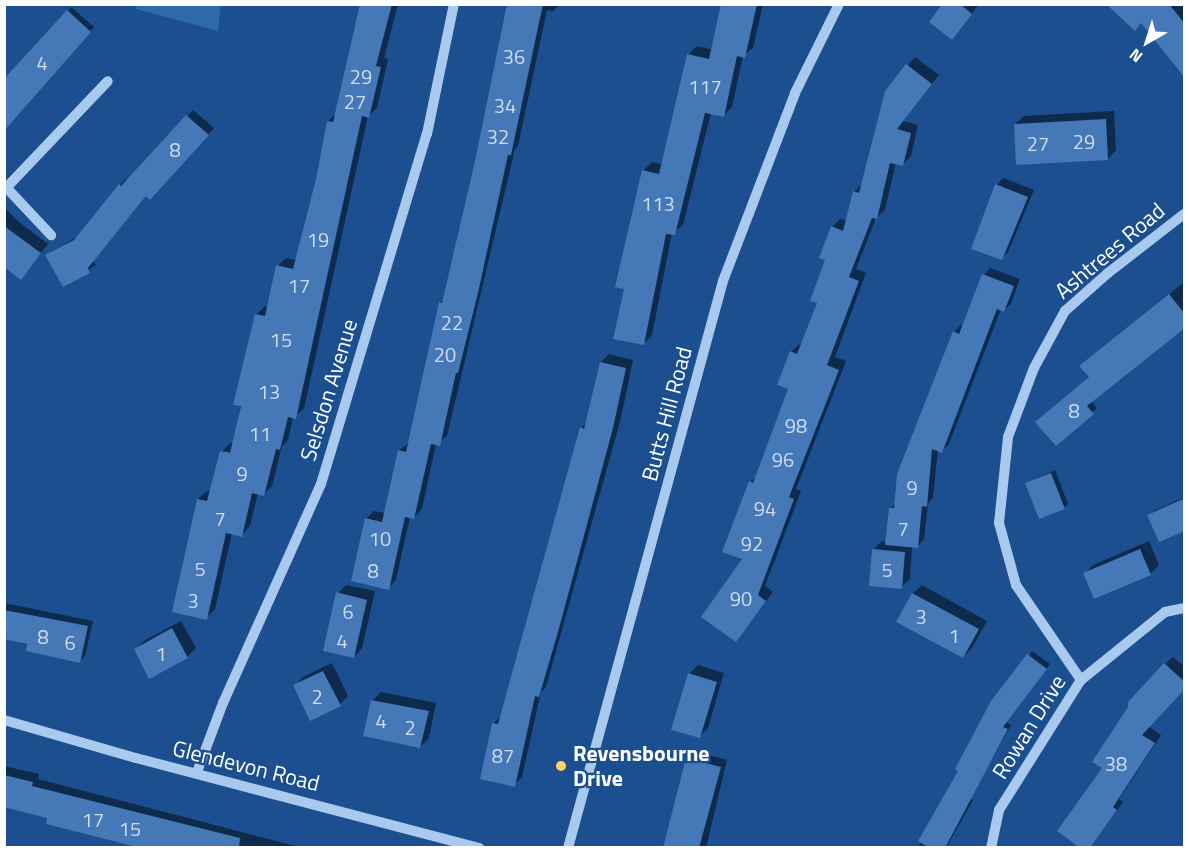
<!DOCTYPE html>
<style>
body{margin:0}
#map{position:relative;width:1189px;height:852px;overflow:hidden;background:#1b4f8f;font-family:"Titillium Web",sans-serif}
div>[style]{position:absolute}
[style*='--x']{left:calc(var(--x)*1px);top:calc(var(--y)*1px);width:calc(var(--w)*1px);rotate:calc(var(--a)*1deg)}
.green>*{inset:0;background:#2e69ad}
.shadow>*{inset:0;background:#0007}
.building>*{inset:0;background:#4478b7}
.minor>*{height:10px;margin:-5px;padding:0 5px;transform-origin:5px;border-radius:5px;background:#a9c9ee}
.dots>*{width:16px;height:16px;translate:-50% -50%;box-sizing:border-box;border:3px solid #1b4f8f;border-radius:50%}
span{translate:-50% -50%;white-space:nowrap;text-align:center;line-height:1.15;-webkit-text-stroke:4.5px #1b4f8f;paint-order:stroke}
.number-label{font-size:20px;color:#d0dded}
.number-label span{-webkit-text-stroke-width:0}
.street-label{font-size:22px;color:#fff}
.poi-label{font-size:22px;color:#fff;font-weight:700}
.left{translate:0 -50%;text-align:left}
.frame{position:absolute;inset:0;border:6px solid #fff;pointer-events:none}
.north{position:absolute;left:1117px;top:12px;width:60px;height:60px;-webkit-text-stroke:4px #1b4f8f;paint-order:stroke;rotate:219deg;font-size:16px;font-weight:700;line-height:24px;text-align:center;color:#fff}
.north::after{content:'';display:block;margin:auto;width:21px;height:27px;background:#fff;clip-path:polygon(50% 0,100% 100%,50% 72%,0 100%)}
</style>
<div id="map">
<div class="green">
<div style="clip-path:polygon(137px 5px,221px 5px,218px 31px,136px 9px)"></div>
</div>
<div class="shadow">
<div style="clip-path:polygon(evenodd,363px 4px,398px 4px,384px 58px,388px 59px,377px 108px,368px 116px,304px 409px,293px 417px,288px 440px,282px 446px,272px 486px,264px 494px,258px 493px,250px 526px,242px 535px,232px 533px,215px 609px,206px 618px,198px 499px,207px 491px,211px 492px,222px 452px,230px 443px,234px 444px,256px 315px,265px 306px,268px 307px,278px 266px,286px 258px,297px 260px,318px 179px,328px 121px,337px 113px,363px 4px,225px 451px,238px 454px,225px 454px,225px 451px)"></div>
<div style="clip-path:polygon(515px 4px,560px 4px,553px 11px,547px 10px,518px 146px,515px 149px,447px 436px,436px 444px,422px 509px,414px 517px,410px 517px,396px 580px,388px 588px,366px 519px,374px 511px,385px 513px,399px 450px,409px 443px,440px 303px,445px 298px)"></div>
<div style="clip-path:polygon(723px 4px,763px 4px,753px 48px,743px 56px,732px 107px,723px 116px,711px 113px,683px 225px,672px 233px,652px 335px,643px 344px,626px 288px,643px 171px,652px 162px,663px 165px,688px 55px,697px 46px,713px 50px)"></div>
<div style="clip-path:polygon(944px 4px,979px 4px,960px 29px)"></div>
<div style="clip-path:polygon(1108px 4px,1182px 4px,1184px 8px,1184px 75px,1142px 21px)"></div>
<div style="clip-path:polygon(71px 7px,94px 27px,4px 129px,68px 11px)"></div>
<div style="clip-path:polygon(915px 57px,939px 75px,903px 121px,918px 125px,911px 156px,903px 164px,896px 162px,885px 210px,876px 218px,856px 269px,866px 273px,835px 357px,846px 361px,796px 489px,801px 491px,765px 586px,773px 592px,736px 640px,750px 482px,757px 476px,790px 388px,791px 352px,800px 344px,802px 345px,819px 302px,832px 227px,840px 219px,847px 221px,854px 192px,862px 184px,886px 92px)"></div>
<div style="clip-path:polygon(193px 110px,214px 128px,156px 191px,147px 195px,93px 261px,96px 265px,64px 285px,47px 255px,80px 235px,120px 185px,126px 179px,128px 181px)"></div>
<div style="clip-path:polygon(1114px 111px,1116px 150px,1108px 159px,1015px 124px,1024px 116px)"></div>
<div style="clip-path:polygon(1003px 178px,1034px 190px,1008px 252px,1001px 259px,997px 185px)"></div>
<div style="clip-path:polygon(4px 207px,19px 222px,48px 244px,21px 278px,4px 266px)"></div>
<div style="clip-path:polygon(990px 268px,1020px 279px,1011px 304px,1004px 310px,1001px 309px,949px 444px,942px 451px,938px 449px,933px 498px,928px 504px,924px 539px,918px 546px,912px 546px,910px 579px,901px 587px,873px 550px,882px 541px,887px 542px,890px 509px,896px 503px,954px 332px,961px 325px,964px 326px,984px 275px)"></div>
<div style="clip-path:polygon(1184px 282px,1184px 326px,1091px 401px,1097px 408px,1056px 444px,1090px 377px,1086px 362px)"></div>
<div style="clip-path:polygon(609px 354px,633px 360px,621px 418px,546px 687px,541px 692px,522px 777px,514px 785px,493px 724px,501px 716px,581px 428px,588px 421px,601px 362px)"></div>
<div style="clip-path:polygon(1055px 470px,1068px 504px,1064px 508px,1027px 483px)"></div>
<div style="clip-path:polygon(1184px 497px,1184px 529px,1149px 516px,1152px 512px)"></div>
<div style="clip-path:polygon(1149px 541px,1159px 565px,1150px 574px,1085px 574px,1093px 565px)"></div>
<div style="clip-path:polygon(346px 585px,375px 591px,362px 648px,354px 657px,338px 593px)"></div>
<div style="clip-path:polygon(922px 585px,987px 621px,972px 648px,963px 657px,898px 621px,913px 593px)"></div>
<div style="clip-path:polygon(4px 603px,93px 621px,85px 656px,79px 662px,4px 637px)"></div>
<div style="clip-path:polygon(181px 621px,196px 648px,187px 657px,150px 677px,136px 649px,144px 641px)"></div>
<div style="clip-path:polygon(1032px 651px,1050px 664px,1006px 722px,1011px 725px,970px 799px,973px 800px,946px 848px,918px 848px,960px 770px)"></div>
<div style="clip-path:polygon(1173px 657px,1181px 664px,1184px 663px,1184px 687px,1148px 726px,1161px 735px,1119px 799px,1123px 802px,1090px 848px,1104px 768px,1165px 664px)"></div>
<div style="clip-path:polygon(332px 663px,348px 696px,340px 704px,295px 686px,303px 677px)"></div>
<div style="clip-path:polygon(698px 665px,724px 673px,708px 728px,699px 737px,689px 674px)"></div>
<div style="clip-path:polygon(381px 692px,436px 703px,429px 738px,420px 747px,372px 701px)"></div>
<div style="clip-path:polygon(695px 751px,727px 760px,706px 848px,664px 848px,688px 758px)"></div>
<div style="clip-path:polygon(4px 766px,39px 774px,38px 779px,303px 848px,141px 848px,49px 817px,4px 806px)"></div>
</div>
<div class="building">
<div style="clip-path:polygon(360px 4px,392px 4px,376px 66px,381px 67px,369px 118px,362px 116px,296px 419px,288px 417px,280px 450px,276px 449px,264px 496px,252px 493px,242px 537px,226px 533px,207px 620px,172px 612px,197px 499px,207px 501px,220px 451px,230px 453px,241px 406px,233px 405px,255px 314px,265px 316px,276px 265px,293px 269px,316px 179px,327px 121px,333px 122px)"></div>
<div style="clip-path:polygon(507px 4px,543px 4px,511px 155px,508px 155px,478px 293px,458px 373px,456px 373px,440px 446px,431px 444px,414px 519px,405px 517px,389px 590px,351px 581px,365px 518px,382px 522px,398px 450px,406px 452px,439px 302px,442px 303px,475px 161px)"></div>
<div style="clip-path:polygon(721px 4px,757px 4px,745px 58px,737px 56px,724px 117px,705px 113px,675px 235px,666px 234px,644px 345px,613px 339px,624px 289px,615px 287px,642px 170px,659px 174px,687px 54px,709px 59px)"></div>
<div style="clip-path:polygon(942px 4px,960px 4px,972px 14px,952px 40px,929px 22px)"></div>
<div style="clip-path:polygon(1106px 4px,1169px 4px,1185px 24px,1185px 78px,1141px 23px,1135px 31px)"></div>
<div style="clip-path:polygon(67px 10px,91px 32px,4px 131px,4px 79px)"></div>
<div style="clip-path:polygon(906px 64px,932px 84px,897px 129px,911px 133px,903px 166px,890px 163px,877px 219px,872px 218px,849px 277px,859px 281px,827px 365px,839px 370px,789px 497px,794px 499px,758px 595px,766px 601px,736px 642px,701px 617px,742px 559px,722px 552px,749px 481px,753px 483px,788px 389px,777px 385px,790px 351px,797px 354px,817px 303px,810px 301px,825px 260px,819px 258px,831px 226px,843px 231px,853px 191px,859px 193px,885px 91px)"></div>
<div style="clip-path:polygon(186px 115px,209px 135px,150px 200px,146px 196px,88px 268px,90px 273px,63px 287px,45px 255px,74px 240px,119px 184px,121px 186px)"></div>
<div style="clip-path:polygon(1106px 119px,1108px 160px,1016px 165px,1014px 124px)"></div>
<div style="clip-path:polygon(995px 184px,1028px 197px,1002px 260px,971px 249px)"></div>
<div style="clip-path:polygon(4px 226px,41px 253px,21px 280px,4px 267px)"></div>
<div style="clip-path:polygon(982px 274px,1014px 286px,1004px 312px,997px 309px,942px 453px,932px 449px,927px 507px,922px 506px,918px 548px,885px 545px,889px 508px,894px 508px,897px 474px,953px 331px,959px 334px)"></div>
<div style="clip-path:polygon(1169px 294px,1185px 314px,1185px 328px,1087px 406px,1094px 414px,1056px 446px,1035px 422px,1089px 377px,1079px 366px)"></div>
<div style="clip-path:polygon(600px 362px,626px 368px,613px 428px,558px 632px,539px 697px,535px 696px,515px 787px,480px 779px,492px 723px,498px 724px,580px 427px,584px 429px)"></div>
<div style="clip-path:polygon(1051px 473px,1065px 509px,1039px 519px,1025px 483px)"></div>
<div style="clip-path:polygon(1185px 498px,1185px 531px,1159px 542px,1147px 515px)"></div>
<div style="clip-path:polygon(872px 549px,905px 552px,902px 589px,869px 586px)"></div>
<div style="clip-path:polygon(1140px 549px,1151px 575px,1094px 599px,1083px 573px)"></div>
<div style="clip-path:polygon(336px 592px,367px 600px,354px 658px,323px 651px)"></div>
<div style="clip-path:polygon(912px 593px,979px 629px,963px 658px,896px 622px)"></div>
<div style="clip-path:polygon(4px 610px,88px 626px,80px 663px,26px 651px,27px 644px,4px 639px)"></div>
<div style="clip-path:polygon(172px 628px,188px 658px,149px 679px,134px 649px)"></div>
<div style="clip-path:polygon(1027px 654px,1047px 669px,1003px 727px,1008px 729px,945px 848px,929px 848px,918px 841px,958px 771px,955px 769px,991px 701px)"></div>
<div style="clip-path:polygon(1164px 663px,1185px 682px,1185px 689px,1142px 735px,1155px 743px,1113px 807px,1117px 810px,1090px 848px,1080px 848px,1057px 831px,1102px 768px,1092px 762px,1128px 707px,1128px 702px)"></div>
<div style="clip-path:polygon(323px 671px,341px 706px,310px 721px,293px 685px)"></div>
<div style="clip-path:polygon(688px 673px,717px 682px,700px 738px,671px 730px)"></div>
<div style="clip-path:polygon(371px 700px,429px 711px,420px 748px,363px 736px)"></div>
<div style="clip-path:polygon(686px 758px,721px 767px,699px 848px,663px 848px)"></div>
<div style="clip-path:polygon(4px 775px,33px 782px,32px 786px,240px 838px,239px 848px,141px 848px,46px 824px,47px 818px,4px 807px)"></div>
</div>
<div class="minor">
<div style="--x:4;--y:185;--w:69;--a:46.8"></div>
<div style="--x:7;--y:187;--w:146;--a:-46.4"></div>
<div style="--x:1081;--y:680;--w:115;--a:-124.4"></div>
<div style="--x:1016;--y:585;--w:64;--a:-105.3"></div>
<div style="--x:999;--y:523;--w:86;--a:-84"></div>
<div style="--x:1008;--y:437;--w:74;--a:-69.4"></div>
<div style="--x:1034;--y:368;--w:65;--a:-61.5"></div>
<div style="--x:1065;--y:311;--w:57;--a:-41.5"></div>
<div style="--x:1108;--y:273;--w:96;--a:-37.8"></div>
<div style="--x:4;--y:720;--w:137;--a:16.1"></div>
<div style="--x:136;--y:758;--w:355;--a:14.7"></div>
<div style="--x:197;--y:772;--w:74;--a:-69.4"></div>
<div style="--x:223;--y:703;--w:240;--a:-65.9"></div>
<div style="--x:321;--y:484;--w:366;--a:-73.2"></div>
<div style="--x:427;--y:134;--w:133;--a:-78.3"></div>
<div style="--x:568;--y:848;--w:588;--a:-74.71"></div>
<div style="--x:723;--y:281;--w:201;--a:-69"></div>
<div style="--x:795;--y:93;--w:99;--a:-63.7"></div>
<div style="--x:991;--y:848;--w:39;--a:-78"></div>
<div style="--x:999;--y:810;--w:154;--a:-57.8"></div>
<div style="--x:1081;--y:680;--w:108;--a:-39"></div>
<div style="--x:1165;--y:612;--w:19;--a:-12"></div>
</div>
<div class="dots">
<div style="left:561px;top:766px;background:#ffd166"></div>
</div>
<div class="number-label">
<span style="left:514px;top:56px">36</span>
<span style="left:42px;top:62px">4</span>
<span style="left:361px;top:76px">29</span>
<span style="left:705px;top:86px">117</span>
<span style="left:355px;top:101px">27</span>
<span style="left:505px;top:105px">34</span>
<span style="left:498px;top:136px">32</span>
<span style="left:1084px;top:141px">29</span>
<span style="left:1038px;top:143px">27</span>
<span style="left:175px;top:149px">8</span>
<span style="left:658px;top:203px">113</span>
<span style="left:318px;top:239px">19</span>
<span style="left:299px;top:285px">17</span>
<span style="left:452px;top:322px">22</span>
<span style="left:281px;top:339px">15</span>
<span style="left:445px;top:354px">20</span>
<span style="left:269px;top:391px">13</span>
<span style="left:1074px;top:410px">8</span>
<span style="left:796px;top:425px">98</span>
<span style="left:260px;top:433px">11</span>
<span style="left:783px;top:459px">96</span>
<span style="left:242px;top:473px">9</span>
<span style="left:912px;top:487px">9</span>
<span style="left:765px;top:508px">94</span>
<span style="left:220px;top:518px">7</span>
<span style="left:903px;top:528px">7</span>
<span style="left:380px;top:538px">10</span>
<span style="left:752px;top:543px">92</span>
<span style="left:200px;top:568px">5</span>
<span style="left:887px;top:569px">5</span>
<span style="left:373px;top:570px">8</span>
<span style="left:741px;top:598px">90</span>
<span style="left:193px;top:600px">3</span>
<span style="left:348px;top:611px">6</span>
<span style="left:921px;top:616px">3</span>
<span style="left:954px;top:635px">1</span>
<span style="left:43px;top:636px">8</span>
<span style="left:342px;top:640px">4</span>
<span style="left:70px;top:642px">6</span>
<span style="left:161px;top:653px">1</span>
<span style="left:317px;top:696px">2</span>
<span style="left:381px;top:720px">4</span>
<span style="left:410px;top:727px">2</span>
<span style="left:503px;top:755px">87</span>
<span style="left:1116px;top:763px">38</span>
<span style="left:93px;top:819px">17</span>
<span style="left:130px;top:828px">15</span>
</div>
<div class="street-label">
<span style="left:1110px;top:251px;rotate:-40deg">Ashtrees Road</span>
<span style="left:329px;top:390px;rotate:-73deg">Selsdon Avenue</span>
<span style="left:667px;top:414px;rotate:-75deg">Butts Hill Road</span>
<span style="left:1029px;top:727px;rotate:-58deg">Rowan Drive</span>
<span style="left:246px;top:766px;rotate:14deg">Glendevon Road</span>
</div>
<div class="poi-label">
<span class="left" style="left:573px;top:766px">Revensbourne<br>Drive</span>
</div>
<div class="frame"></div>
<div class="north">N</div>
</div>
